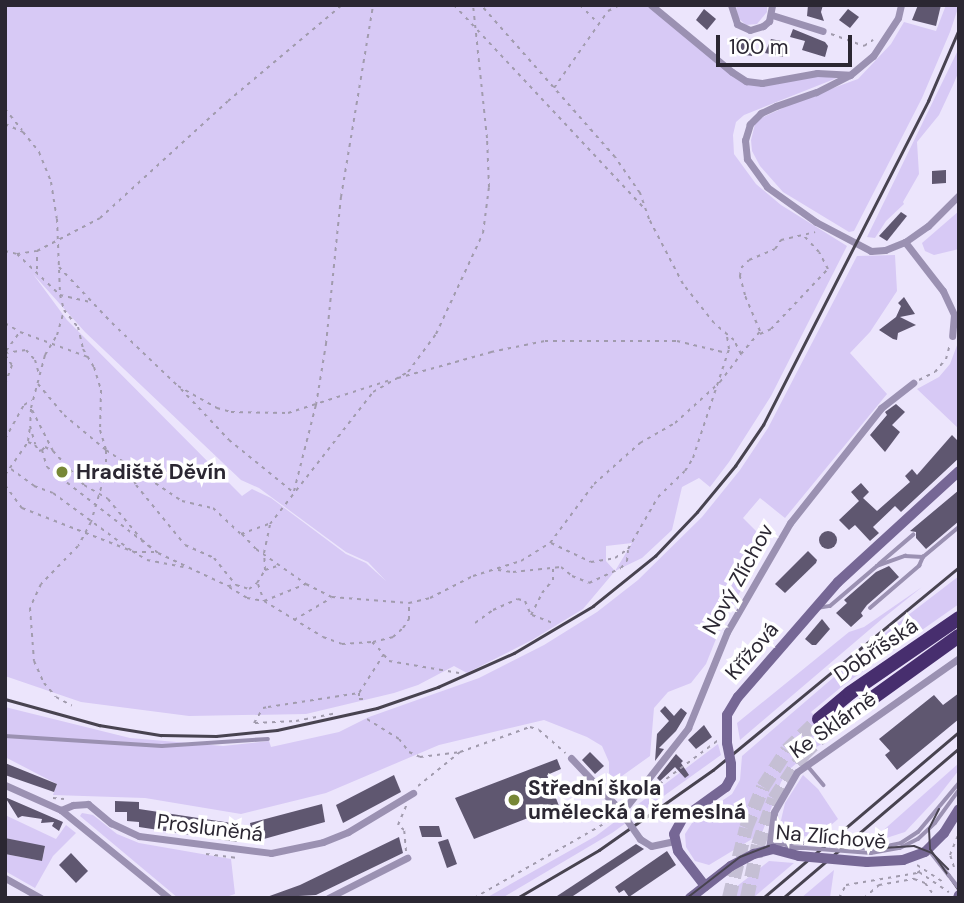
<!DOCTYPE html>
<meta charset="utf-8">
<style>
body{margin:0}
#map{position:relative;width:964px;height:903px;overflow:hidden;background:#ece5fc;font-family:"DM Sans",sans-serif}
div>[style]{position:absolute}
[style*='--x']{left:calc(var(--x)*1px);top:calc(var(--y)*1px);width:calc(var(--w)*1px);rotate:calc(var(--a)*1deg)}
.green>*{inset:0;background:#d7c9f5}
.building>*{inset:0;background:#5f5770}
.round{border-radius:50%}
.highway-tunnel>*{height:14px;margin-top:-7px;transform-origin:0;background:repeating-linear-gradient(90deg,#c5bfd4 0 14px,transparent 0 21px)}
.path>*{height:2px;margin-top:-1px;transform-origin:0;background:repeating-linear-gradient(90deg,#a19bad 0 3.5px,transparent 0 8.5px)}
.lane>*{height:3.5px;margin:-1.75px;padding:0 1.75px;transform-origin:1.75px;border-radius:1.75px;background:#9b91b2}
.street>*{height:7px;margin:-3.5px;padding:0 3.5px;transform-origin:3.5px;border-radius:3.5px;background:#9b91b2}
.secondary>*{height:10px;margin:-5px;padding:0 5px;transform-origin:5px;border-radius:5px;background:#766795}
.highway>*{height:14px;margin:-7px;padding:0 7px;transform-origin:7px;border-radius:7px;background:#472e6e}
.tram>*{height:2px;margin:-1px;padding:0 1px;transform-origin:1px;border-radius:1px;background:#484350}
.rail>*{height:2.5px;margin:-1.25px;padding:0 1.25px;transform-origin:1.25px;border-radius:1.25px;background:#484350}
.lane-bridge>*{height:3.5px;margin:-1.75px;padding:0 1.75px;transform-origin:1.75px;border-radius:1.75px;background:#9b91b2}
.street-bridge>*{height:7px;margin:-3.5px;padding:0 3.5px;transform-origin:3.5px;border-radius:3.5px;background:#9b91b2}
.secondary-bridge>*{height:10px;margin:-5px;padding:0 5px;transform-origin:5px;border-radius:5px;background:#766795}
.dots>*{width:19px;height:19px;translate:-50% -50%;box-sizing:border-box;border:4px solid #fff;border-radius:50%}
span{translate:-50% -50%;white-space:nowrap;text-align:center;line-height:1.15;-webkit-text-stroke:7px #fff;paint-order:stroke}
.poi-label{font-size:21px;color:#2b2732;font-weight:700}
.left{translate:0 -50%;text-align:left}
.street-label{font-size:21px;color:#2b2732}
.frame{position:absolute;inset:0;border:7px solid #2b2732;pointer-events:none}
.scale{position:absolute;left:716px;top:35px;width:136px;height:32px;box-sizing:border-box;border:4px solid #2b2732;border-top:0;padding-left:9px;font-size:21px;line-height:24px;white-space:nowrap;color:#2b2732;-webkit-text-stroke:5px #fff;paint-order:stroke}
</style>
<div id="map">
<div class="green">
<div style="clip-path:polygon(evenodd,5px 5px,647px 5px,731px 74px,761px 86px,819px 76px,837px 78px,744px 115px,736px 122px,733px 135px,734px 154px,756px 184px,781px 205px,847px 246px,771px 396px,729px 462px,710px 487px,699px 478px,682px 487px,672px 530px,642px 558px,615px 571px,583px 609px,532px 640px,467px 673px,454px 666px,418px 685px,394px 693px,306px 714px,189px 716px,81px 702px,5px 676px,5px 5px,33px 274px,85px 332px,241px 480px,259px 488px,346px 552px,368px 562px,386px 581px,366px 563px,346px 554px,271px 498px,252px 489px,242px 496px,67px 320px,33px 274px,5px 5px,632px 543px,615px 571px,606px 561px,606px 546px,632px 543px)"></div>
<div style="clip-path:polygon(736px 5px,767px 5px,767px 12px,757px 24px,746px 25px,738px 18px)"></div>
<div style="clip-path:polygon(946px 5px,959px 5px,950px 32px,922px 98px,854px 231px,849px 232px,783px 192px,760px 166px,752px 151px,751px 140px,755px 124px,761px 118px,803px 99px,858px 79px,891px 44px,904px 22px,936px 31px)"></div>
<div style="clip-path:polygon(959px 48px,959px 71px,953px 85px,939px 115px,917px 142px,919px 174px,903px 202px,904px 204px,886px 221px,875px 238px,867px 237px)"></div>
<div style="clip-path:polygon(959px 211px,959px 249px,934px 255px,925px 251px,922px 243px)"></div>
<div style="clip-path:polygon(895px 255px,897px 291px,870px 332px,850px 353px,887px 394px,785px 518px,760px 498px,743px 518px,767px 542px,720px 629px,706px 664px,691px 683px,668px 692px,654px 708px,650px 756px,615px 781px,609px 773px,609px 762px,602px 746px,587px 737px,544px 720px,439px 745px,326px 793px,241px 814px,145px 798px,53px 795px,57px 784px,5px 757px,5px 707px,130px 738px,223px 746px,269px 741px,271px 747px,339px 732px,369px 717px,479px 678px,544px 645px,597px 612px,638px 580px,702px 517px,740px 470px,768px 428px,857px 256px)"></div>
<div style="clip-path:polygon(959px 340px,959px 429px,917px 389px,939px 377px,950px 364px)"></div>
<div style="clip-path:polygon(959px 576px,959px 604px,845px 684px,811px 712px,833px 737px,813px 749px,791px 768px,781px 782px,762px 833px,709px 865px,695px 861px,686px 847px,685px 834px,694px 820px,732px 794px,740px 780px,742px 756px,890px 629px)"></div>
<div style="clip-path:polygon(922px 587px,882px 619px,740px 740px,737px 723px,849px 632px,864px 627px)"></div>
<div style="clip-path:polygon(718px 744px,721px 755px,612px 833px,502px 898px,486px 898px,596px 836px)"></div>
<div style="clip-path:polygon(959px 763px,959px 770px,937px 798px,905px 832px,877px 841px,878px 835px)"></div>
<div style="clip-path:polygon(803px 775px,818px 789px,838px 819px,817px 837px,786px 835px,779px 829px,785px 803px)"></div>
<div style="clip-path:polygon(82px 813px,93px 815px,117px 834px,139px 843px,231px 859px,235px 894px,223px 898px,178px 898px,80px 816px)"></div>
<div style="clip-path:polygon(5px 815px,56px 839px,66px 825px,76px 833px,53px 856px,35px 888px,5px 871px,5px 854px,42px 861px,45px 847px,5px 838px)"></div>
<div style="clip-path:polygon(769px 861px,794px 863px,753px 898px,722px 898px)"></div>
<div style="clip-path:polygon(834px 870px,830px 898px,801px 898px)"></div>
</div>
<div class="building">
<div style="clip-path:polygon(808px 5px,823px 5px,821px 12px,824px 21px,807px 16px)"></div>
<div style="clip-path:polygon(918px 5px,941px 5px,936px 26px,912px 20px)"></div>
<div style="clip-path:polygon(704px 9px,716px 19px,707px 30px,696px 20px)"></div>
<div style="clip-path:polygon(848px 9px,859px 17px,850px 28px,839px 20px)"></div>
<div style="clip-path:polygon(793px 29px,825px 42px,828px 46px,825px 57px,802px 50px,805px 41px,790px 37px)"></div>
<div style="clip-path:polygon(736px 38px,754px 40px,752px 56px,733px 53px)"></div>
<div style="clip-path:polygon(771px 39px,786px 42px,783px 57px,765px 53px)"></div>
<div style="clip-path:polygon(946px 170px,946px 183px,932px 184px,932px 171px)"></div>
<div style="clip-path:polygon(901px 212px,907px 216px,887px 241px,879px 236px)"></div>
<div style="clip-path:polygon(904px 297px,915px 314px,900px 317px,916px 325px,898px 333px,897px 340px,893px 339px,879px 330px,896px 317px,901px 306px,898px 303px)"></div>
<div style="clip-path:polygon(896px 404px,905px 412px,892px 425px,900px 432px,885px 452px,870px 435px,887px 415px,885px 412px)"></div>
<div style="clip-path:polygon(952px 435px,959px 442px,959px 458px,901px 512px,895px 506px,873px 527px,879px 533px,870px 541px,855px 525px,849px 530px,839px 520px,859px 501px,851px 492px,861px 483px,869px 492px,863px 498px,877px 511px,910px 482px,905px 476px,912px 469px,917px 475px)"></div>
<div style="clip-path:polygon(959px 490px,959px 521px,926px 549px,916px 538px,916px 532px,910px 531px)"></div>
<div class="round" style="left:819px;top:531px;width:18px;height:18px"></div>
<div style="clip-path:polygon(808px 551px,817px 560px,816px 563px,785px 593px,775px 584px)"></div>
<div style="clip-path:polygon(889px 566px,899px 577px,867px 605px,861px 613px,863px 616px,851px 627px,836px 613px,847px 603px,844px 600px,876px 572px)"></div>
<div style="clip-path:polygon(822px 619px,830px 629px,816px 645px,812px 645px,805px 639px)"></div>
<div style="clip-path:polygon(959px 693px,959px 719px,897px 770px,885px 755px,890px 751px,879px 739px,934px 695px,943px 705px)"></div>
<div style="clip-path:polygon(665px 706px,674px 716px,681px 708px,687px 713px,676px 731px,659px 748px,664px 749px,655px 761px,657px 734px,669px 721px,660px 711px)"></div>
<div style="clip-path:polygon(704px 725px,712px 737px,696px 749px,688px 740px)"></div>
<div style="clip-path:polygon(590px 752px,604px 766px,595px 774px,582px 760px)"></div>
<div style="clip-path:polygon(676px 754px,683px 761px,681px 763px,689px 775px,685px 778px,675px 767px,660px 781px,657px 778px)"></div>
<div style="clip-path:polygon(557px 759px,561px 769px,547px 775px,559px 806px,474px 839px,455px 798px)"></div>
<div style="clip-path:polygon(5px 763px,57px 784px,54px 792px,5px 775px)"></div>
<div style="clip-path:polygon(394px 775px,401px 792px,343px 823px,336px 805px)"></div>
<div style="clip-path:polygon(5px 797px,63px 822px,59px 831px,52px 826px,54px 822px,41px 823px,42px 819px,22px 816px,18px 818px)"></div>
<div style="clip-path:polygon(115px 801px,139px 802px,139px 809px,238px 824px,237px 842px,139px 827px,139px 822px,127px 821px,127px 812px,115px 812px)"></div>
<div style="clip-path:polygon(322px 804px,325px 822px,253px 842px,250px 823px)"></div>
<div style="clip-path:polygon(419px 826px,439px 826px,442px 837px,422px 837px)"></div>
<div style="clip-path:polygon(399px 837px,403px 853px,316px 895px,264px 898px,300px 885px)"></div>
<div style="clip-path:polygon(5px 838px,45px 846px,42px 861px,5px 854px)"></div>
<div style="clip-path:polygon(448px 839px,457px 864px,447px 868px,438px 842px)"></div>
<div style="clip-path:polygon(636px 844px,644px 849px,570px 898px,554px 898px)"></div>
<div style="clip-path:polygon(667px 851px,676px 865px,629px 897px,624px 890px,619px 893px,615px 887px)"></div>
<div style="clip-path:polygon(71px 853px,88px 871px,76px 883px,59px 865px)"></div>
</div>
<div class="highway-tunnel">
<div style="--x:729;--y:898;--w:72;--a:-76.3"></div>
<div style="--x:746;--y:828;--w:44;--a:-67.5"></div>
<div style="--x:763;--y:787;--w:44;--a:-57"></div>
<div style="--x:787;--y:750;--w:45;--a:-44.1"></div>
<div style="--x:747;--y:898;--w:54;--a:-78.3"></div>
<div style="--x:758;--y:845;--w:49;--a:-70.8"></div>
<div style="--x:774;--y:799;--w:53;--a:-56.6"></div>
<div style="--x:803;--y:755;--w:35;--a:-45"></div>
</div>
<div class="path">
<div style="--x:454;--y:5;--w:278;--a:46.9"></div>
<div style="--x:580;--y:5;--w:27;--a:45"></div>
<div style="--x:831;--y:34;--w:35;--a:20"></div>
<div style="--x:864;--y:46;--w:11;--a:-34"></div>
<div style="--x:554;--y:88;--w:94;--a:-55"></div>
<div style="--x:608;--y:11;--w:13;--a:-27"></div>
<div style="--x:5;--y:109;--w:27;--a:51"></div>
<div style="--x:5;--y:124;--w:20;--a:24"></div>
<div style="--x:23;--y:132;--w:26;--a:51"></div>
<div style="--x:39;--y:152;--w:32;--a:68"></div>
<div style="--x:51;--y:182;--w:37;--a:81"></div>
<div style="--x:57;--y:219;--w:76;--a:87.7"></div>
<div style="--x:60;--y:295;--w:32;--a:13"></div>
<div style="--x:5;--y:251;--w:12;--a:14"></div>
<div style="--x:17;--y:254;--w:20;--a:-9"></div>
<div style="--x:37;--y:251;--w:71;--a:-27.6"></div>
<div style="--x:100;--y:218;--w:173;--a:-42.4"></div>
<div style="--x:228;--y:101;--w:149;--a:-40.1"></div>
<div style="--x:17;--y:254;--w:59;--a:43.6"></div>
<div style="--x:60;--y:295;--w:16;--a:75"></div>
<div style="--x:64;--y:310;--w:22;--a:51"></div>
<div style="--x:78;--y:327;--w:23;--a:77"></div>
<div style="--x:83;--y:349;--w:21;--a:59"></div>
<div style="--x:94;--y:367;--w:24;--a:73"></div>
<div style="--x:101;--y:390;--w:40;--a:91.4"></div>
<div style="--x:100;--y:430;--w:21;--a:73"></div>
<div style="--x:106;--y:450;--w:92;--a:33.9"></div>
<div style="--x:182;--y:501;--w:32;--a:13"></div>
<div style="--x:213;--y:508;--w:38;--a:43"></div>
<div style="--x:241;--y:534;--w:30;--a:-20"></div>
<div style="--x:59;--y:267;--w:77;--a:46.6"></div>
<div style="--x:112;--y:323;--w:91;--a:43.7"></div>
<div style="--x:178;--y:386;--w:45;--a:29.4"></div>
<div style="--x:217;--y:408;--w:15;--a:16"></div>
<div style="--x:231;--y:412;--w:57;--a:1"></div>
<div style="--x:288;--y:413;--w:107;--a:-17.9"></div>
<div style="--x:37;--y:269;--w:18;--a:-90"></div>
<div style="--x:5;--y:323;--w:17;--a:31"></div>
<div style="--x:20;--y:332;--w:72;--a:20.2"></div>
<div style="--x:760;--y:334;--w:12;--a:-24"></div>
<div style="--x:771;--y:329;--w:83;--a:-46.5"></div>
<div style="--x:828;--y:269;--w:19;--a:-118"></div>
<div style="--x:819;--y:252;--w:22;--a:-133"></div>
<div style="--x:6;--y:351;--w:22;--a:-54"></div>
<div style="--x:5;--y:353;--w:21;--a:-8"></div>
<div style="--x:26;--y:350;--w:13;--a:48"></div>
<div style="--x:35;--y:360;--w:15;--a:74"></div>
<div style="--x:741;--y:354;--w:30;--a:-50"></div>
<div style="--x:760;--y:331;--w:39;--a:-113"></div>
<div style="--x:745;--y:295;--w:20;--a:-105"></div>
<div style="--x:740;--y:276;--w:8;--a:-83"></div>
<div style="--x:741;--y:268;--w:11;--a:-45"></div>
<div style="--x:749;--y:260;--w:28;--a:-23"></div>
<div style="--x:775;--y:249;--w:11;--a:-56"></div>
<div style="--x:781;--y:240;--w:35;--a:-13"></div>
<div style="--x:5;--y:355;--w:12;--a:55"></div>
<div style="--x:12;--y:365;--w:20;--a:110"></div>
<div style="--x:398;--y:378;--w:97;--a:-15.6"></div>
<div style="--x:491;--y:352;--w:55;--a:-11.5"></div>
<div style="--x:545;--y:341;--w:132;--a:0"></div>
<div style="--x:677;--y:341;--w:51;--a:13.5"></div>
<div style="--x:919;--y:380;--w:18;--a:-27"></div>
<div style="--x:935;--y:372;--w:17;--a:-50"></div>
<div style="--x:946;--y:359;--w:16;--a:-75"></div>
<div style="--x:38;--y:384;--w:40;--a:50"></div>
<div style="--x:64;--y:415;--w:55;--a:39.8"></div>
<div style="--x:106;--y:450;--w:21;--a:90"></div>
<div style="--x:106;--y:471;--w:53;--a:106.4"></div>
<div style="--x:91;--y:522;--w:27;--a:118"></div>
<div style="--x:78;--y:546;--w:53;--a:134.2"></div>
<div style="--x:41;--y:584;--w:26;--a:115"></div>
<div style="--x:30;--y:608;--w:53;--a:85.7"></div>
<div style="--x:34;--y:661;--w:24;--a:66"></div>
<div style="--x:44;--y:683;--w:18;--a:49"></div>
<div style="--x:56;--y:697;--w:18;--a:29"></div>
<div style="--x:181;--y:389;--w:70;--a:46.7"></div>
<div style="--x:229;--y:440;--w:82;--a:39.1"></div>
<div style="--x:31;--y:409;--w:17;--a:93"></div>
<div style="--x:30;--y:426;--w:19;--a:74"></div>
<div style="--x:5;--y:439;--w:39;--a:-61"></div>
<div style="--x:24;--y:405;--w:9;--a:-32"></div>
<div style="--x:28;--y:441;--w:15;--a:-82"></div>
<div style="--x:42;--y:450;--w:4;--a:-45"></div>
<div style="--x:45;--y:447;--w:9;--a:27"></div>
<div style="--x:53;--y:451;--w:46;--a:47.6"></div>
<div style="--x:84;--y:485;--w:28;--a:30"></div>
<div style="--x:108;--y:499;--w:53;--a:50.3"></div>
<div style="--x:142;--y:540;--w:21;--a:39"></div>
<div style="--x:158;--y:553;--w:77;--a:25.2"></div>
<div style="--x:228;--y:586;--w:7;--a:-8"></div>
<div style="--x:53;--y:451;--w:48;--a:-117.1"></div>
<div style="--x:31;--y:408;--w:55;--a:-75.2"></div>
<div style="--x:45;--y:355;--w:23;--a:-59"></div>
<div style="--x:57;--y:335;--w:25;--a:-74"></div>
<div style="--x:126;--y:466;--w:21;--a:62"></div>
<div style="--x:136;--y:485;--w:77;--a:50.8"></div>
<div style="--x:185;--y:545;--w:32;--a:24"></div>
<div style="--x:214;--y:558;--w:35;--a:51"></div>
<div style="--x:236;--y:585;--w:14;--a:17"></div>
<div style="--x:249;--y:589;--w:10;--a:-37"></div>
<div style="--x:257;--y:583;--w:15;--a:-58"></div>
<div style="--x:265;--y:570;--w:17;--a:-93"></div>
<div style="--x:264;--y:553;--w:30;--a:-78"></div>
<div style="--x:270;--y:524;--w:167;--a:-52"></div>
<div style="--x:373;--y:392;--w:40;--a:-29.7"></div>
<div style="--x:408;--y:372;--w:47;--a:-53.6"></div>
<div style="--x:436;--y:334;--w:111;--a:-65"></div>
<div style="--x:483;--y:233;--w:46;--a:-82.6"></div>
<div style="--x:489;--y:187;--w:49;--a:-92.3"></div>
<div style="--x:487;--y:138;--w:134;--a:-96"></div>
<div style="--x:11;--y:469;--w:29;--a:36"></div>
<div style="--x:34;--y:486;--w:20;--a:20"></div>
<div style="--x:53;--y:493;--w:98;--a:36.3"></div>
<div style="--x:132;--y:551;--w:17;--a:31"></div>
<div style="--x:147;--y:560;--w:37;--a:11"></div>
<div style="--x:79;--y:474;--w:26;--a:-2"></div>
<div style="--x:5;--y:475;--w:40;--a:-55.1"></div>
<div style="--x:28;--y:442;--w:8;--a:23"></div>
<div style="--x:35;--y:445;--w:7;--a:56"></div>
<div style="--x:39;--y:451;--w:3;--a:-18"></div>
<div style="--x:42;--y:450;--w:18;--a:74"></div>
<div style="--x:47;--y:467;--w:132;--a:37.9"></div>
<div style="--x:5;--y:485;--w:29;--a:54"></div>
<div style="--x:22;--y:508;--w:115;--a:21.4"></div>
<div style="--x:294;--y:491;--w:89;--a:-75.7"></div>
<div style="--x:316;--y:405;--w:62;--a:-80.7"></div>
<div style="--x:326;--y:344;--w:148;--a:-84.2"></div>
<div style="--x:341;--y:197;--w:195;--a:-80.5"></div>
<div style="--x:242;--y:534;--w:21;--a:47"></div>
<div style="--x:256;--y:549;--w:61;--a:35"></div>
<div style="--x:551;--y:543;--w:44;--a:25.4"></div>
<div style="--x:591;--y:562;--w:24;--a:-9"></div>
<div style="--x:615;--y:558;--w:16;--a:-35"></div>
<div style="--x:628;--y:549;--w:60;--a:-60"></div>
<div style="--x:658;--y:497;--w:37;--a:-44"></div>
<div style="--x:685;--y:471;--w:15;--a:-58"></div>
<div style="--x:693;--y:458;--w:115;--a:-71.7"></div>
<div style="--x:729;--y:349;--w:13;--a:-99"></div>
<div style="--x:134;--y:552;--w:23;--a:0"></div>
<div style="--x:265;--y:570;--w:16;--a:-18"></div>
<div style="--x:498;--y:570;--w:15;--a:8"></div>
<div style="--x:513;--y:572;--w:48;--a:-5.9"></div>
<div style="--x:561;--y:567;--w:14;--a:39"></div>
<div style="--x:572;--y:576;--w:18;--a:22"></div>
<div style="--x:589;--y:583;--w:35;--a:-25"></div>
<div style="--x:621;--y:568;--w:9;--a:-49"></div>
<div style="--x:627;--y:561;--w:11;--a:-85"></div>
<div style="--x:258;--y:584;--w:18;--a:71"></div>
<div style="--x:229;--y:587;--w:21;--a:31"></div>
<div style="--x:247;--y:598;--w:17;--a:10"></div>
<div style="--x:264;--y:601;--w:69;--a:31.4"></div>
<div style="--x:323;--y:637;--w:20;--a:20"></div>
<div style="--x:342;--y:644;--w:30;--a:-4"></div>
<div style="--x:372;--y:642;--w:17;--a:45"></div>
<div style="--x:384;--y:654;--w:46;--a:122.7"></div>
<div style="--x:359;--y:693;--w:6;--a:90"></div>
<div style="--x:359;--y:699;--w:6;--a:0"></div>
<div style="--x:264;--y:601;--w:45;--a:-22"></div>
<div style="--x:306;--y:584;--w:29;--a:27"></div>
<div style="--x:332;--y:597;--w:77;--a:4.5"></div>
<div style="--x:409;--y:603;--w:22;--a:-13"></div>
<div style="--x:430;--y:598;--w:48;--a:-27.1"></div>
<div style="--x:473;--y:576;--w:50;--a:-17.4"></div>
<div style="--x:521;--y:561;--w:34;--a:-32"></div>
<div style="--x:550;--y:543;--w:74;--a:-53.3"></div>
<div style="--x:594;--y:484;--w:62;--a:-41.7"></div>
<div style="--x:640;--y:443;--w:40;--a:-29.7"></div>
<div style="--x:675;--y:423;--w:61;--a:-42.3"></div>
<div style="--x:720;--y:382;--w:35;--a:-53"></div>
<div style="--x:741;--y:354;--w:16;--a:-117"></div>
<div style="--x:734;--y:340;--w:26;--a:-140"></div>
<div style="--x:714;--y:323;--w:50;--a:-128.5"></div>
<div style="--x:683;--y:284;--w:73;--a:-117.6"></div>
<div style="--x:649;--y:219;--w:28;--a:-109"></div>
<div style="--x:640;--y:193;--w:44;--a:-124.8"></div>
<div style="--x:615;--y:157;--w:203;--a:-131.4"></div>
<div style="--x:532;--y:615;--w:22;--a:21"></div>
<div style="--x:294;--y:620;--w:43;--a:-30.7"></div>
<div style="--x:475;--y:623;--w:22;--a:-36"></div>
<div style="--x:493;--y:610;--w:27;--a:-24"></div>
<div style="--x:518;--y:599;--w:7;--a:16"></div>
<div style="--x:525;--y:601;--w:15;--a:67"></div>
<div style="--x:531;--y:615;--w:25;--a:-63"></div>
<div style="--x:542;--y:593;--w:17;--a:-50"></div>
<div style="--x:553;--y:580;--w:11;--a:-90"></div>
<div style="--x:373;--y:642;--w:21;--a:-14"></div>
<div style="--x:393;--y:637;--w:13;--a:-42"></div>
<div style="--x:403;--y:628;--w:11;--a:-56"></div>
<div style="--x:409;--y:619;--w:16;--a:-90"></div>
<div style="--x:384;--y:655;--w:8;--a:50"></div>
<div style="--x:389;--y:661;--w:71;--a:9.7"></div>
<div style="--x:367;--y:719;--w:38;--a:32"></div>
<div style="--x:399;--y:739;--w:16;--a:52"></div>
<div style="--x:409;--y:752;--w:12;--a:24"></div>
<div style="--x:420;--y:757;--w:39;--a:-7"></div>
<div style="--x:254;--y:723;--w:17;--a:-59"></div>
<div style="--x:263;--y:708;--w:5;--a:-11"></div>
<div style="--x:268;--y:707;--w:92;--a:-8.7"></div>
<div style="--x:255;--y:723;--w:41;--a:-2.8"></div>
<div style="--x:296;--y:721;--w:42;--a:-11"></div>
<div style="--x:418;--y:786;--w:54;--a:-39"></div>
<div style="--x:460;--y:752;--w:74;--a:-19.7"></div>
<div style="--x:530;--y:727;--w:9;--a:18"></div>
<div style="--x:539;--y:730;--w:35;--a:41"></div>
<div style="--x:646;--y:794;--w:89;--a:-36.7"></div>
<div style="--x:53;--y:798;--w:11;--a:5"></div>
<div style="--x:406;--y:851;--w:21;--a:-95"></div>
<div style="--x:404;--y:830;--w:8;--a:-140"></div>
<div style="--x:398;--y:825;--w:21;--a:-67"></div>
<div style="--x:206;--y:854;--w:32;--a:7"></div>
<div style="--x:917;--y:865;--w:33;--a:33"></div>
<div style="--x:954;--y:867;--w:13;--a:-108"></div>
<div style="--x:950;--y:855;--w:24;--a:-68"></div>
<div style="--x:919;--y:872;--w:36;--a:34"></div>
<div style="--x:474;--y:898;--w:163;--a:-29.7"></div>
<div style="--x:839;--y:898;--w:15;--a:-62"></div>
<div style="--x:846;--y:885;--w:72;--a:-9.6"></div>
<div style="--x:917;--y:873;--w:7;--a:-34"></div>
<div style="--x:864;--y:898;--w:20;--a:-41"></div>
<div style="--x:879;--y:885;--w:36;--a:-10"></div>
<div style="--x:914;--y:879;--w:12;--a:20"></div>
<div style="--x:925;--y:883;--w:19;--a:54"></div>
</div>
<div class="lane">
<div style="--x:879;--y:564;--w:45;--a:-40.5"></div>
<div style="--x:817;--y:608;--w:13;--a:-9"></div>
<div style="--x:830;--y:606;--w:62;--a:-40.4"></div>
<div style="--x:877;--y:566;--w:30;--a:-20"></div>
<div style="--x:905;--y:556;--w:18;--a:3"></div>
<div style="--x:923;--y:557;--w:47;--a:-39.8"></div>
<div style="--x:870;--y:608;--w:65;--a:-40.6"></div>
<div style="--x:919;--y:566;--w:10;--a:-66"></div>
<div style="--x:5;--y:736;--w:157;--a:3.6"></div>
<div style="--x:162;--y:746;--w:106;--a:-3.8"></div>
<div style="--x:807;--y:765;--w:26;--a:50"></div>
<div style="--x:771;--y:845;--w:40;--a:-2.9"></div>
<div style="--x:786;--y:848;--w:20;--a:0"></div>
<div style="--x:873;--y:849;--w:29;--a:-12"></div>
<div style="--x:901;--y:843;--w:20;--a:-33"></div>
<div style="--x:918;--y:832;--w:64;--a:-50.1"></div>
<div style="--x:930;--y:851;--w:31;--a:52"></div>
<div style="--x:871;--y:853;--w:29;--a:-10"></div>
<div style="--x:900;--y:848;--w:20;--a:-27"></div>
<div style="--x:918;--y:839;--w:23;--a:-43"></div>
<div style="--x:935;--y:823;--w:41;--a:-54"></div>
</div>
<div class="street">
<div style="--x:651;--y:5;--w:105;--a:39.6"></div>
<div style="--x:732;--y:72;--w:17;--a:33"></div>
<div style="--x:746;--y:81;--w:16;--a:7"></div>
<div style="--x:762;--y:83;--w:56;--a:-10.3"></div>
<div style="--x:817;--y:73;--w:33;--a:3"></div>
<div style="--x:850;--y:75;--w:30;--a:-40"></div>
<div style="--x:873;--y:56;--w:45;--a:-56.7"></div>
<div style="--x:898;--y:18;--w:13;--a:-77"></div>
<div style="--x:731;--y:5;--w:20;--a:72"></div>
<div style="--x:737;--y:24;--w:14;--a:25"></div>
<div style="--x:750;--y:30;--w:14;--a:-17"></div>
<div style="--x:763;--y:26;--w:8;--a:-40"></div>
<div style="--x:769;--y:21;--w:16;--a:-79"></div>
<div style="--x:772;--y:15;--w:53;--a:17.4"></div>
<div style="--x:850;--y:75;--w:38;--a:153"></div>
<div style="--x:816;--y:92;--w:42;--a:160.7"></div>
<div style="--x:776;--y:106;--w:17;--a:155"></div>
<div style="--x:761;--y:113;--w:16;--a:135"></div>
<div style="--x:750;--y:124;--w:17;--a:107"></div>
<div style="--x:745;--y:140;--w:19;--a:84"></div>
<div style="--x:747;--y:159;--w:34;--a:54"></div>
<div style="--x:767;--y:187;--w:60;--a:35.5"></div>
<div style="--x:816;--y:222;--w:62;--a:27.8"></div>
<div style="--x:871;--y:251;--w:14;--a:-4"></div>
<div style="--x:885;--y:250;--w:22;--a:-22"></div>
<div style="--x:905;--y:242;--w:28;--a:-35"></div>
<div style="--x:928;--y:226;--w:44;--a:-45"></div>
<div style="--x:905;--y:242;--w:62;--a:52.2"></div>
<div style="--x:943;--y:291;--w:26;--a:65"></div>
<div style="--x:954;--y:315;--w:21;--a:95"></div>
<div style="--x:571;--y:758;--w:74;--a:46.6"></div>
<div style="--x:622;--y:812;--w:107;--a:-51.8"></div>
<div style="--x:688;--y:728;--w:104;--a:-67.9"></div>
<div style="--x:727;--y:632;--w:126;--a:-60"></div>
<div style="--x:790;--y:523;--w:147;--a:-51.6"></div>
<div style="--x:881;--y:408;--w:41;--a:-38"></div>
<div style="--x:5;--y:785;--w:61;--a:24.1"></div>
<div style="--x:61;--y:810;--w:139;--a:39.2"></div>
<div style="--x:61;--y:810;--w:13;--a:-23"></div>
<div style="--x:73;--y:805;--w:15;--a:-4"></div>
<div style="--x:88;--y:804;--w:30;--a:40"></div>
<div style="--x:111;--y:823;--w:31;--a:25"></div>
<div style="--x:139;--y:836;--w:133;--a:7.3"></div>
<div style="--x:271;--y:853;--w:53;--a:-11.9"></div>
<div style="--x:323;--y:842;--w:27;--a:-22"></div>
<div style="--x:348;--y:832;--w:76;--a:-31"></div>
<div style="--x:640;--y:839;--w:13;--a:32"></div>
<div style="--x:651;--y:846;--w:24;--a:-12"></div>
<div style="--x:769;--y:849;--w:37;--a:-82"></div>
<div style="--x:774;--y:812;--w:46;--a:-60.1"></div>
<div style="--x:797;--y:772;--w:198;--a:-35.1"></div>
<div style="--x:5;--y:878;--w:41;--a:29.1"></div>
<div style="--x:328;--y:898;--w:89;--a:-26.9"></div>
</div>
<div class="secondary">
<div style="--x:727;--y:743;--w:28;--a:-90"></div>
<div style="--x:727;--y:715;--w:21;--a:-59"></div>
<div style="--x:738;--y:697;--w:152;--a:-49"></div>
<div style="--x:838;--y:582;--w:164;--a:-42.5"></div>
<div style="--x:867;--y:862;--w:36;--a:-3"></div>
<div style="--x:903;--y:860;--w:23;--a:-20"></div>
<div style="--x:925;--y:852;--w:27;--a:-45"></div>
<div style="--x:944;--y:833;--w:28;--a:-58"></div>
<div style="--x:705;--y:886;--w:44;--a:-127.6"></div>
<div style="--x:678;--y:851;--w:17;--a:-103"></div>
<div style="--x:674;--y:834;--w:18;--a:-61"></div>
<div style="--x:683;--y:818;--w:53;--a:-35.8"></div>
<div style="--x:726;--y:787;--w:10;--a:-61"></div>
<div style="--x:731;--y:778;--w:14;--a:-90"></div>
<div style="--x:690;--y:898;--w:52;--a:-38"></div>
<div style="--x:731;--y:866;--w:26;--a:-28"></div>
<div style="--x:754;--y:854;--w:20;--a:-15"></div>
<div style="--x:773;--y:849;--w:27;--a:15"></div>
<div style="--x:958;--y:898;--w:3;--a:-72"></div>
</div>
<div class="highway">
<div style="--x:819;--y:719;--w:40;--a:-40"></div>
<div style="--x:850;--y:693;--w:132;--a:-34.5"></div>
<div style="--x:828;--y:730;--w:161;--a:-35.7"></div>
</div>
<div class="tram">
<div style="--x:939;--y:809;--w:22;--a:117"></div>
<div style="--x:929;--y:829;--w:20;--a:87"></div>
<div style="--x:930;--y:849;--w:51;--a:55.4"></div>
<div style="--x:811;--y:843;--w:56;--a:6.1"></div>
<div style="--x:867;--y:849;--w:47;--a:-3.7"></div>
<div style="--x:914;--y:846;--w:19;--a:21"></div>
<div style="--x:932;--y:853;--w:23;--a:45"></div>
<div style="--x:687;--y:898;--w:67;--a:-37.7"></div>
<div style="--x:740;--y:857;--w:31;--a:-21"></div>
</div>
<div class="rail">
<div style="--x:5;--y:699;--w:98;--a:15.5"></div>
<div style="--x:99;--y:725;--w:63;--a:9.2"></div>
<div style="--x:161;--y:735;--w:55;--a:1"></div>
<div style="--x:216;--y:736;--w:61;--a:-5.6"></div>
<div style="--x:277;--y:730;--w:102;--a:-12.4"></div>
<div style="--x:377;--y:708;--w:65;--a:-19"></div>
<div style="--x:438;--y:687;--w:83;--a:-24.1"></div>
<div style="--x:514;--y:653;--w:92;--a:-30.7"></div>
<div style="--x:593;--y:606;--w:80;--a:-38.9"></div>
<div style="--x:655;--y:556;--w:61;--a:-46.3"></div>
<div style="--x:697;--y:512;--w:60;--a:-50.4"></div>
<div style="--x:735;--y:466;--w:50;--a:-55.7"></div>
<div style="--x:763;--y:425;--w:364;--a:-63"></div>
<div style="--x:928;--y:101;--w:78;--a:-66.7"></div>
<div style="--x:517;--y:898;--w:95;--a:-30.3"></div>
<div style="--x:599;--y:850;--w:139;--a:-35.1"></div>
<div style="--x:713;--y:770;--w:319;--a:-39.5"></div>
<div style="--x:763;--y:898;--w:257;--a:-40.3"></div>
<div style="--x:783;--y:898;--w:231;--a:-40.4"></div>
</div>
<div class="lane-bridge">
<div style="--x:811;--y:843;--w:62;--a:5.5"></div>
<div style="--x:806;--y:848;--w:65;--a:4.4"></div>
<div style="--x:949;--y:875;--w:16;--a:52"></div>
</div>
<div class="street-bridge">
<div style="--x:624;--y:816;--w:28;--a:55"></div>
</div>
<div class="secondary-bridge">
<div style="--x:727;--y:743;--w:21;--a:79"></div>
<div style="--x:799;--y:856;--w:68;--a:5"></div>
</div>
<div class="dots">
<div style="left:62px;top:472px;background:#778736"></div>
<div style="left:514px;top:800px;background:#778736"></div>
</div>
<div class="poi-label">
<span class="left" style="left:76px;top:472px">Hradiště Děvín</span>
<span class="left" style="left:528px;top:800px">Střední škola<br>umělecká a řemeslná</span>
</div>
<div class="street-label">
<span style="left:738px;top:579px;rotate:-61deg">Nový Zlíchov</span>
<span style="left:876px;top:650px;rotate:-34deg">Dobříšská</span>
<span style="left:752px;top:651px;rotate:-49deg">Křížová</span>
<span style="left:833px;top:725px;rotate:-35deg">Ke Sklárně</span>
<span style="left:210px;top:828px;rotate:7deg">Prosluněná</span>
<span style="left:831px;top:837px;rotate:5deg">Na Zlíchově</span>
</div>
<div class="frame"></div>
<div class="scale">100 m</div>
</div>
